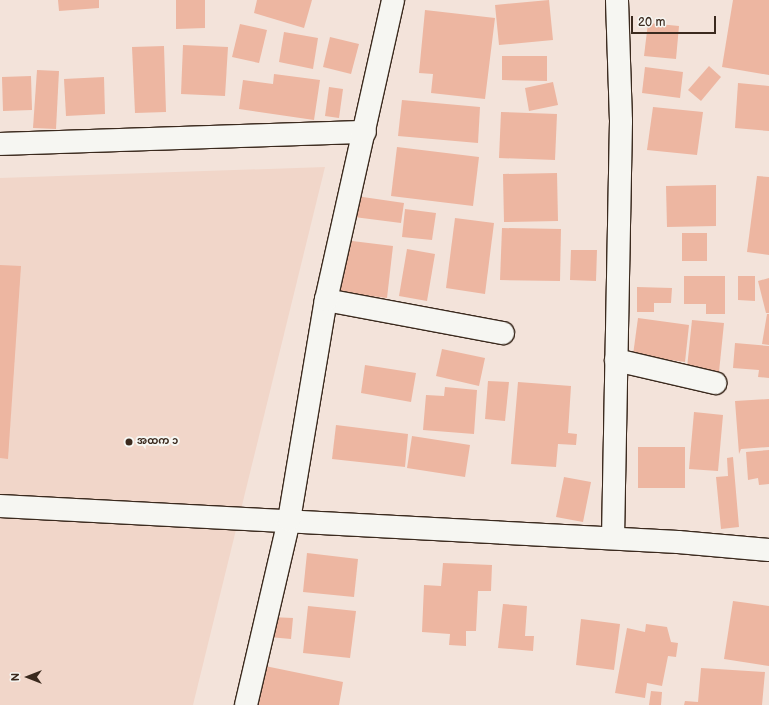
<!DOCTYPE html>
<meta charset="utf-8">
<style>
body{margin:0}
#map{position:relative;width:769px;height:705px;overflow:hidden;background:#f3e3da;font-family:"Balsamiq Sans","Noto Sans Myanmar",sans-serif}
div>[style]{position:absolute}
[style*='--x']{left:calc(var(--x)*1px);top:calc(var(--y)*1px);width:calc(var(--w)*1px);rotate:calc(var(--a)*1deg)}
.built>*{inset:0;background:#f1d6c9}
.building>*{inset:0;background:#edb6a1}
.roads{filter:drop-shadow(1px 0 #3b2a1e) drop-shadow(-1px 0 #3b2a1e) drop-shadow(0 1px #3b2a1e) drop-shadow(0 -1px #3b2a1e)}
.minor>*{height:22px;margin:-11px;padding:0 11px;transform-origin:11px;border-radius:11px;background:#f6f6f2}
.dots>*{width:11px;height:11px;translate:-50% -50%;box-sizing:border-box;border:2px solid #f6f6f2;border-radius:50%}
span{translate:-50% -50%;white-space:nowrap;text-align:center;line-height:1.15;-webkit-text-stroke:4px #f6f6f2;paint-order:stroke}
.poi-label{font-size:10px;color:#3b2a1e;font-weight:700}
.left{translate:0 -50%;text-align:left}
.north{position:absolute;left:8px;top:657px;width:40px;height:40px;-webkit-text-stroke:3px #f6f6f2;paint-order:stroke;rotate:270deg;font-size:11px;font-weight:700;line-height:16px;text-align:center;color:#3b2a1e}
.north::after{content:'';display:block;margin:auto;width:14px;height:18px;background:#3b2a1e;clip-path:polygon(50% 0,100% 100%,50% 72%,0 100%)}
.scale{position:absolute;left:631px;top:16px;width:85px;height:18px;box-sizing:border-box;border:2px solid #3b2a1e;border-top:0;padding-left:5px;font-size:12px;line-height:14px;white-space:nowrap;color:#3b2a1e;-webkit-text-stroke:3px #f6f6f2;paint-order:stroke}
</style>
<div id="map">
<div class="built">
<div style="clip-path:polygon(325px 167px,193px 705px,0 705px,0 178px)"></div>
</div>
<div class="building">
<div style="clip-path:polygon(58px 0,99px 0,99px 8px,59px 11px)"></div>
<div style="clip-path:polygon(176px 0,205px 0,205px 28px,176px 29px)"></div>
<div style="clip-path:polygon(257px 0,312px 0,304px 28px,254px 13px)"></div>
<div style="clip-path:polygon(549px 0,553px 40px,499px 45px,495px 5px)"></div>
<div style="clip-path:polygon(733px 0,769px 0,769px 75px,722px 67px)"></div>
<div style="clip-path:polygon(425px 10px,495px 18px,485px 99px,431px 93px,433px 74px,419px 73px)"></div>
<div style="clip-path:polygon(648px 23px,679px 26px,676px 59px,644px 56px)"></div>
<div style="clip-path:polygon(240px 24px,267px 30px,259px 63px,232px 57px)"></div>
<div style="clip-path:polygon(284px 32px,318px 38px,313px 69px,279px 62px)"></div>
<div style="clip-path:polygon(330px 37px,359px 44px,351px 74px,323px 67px)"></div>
<div style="clip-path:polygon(183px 45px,228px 47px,225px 96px,181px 94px)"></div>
<div style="clip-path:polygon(164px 46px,166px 112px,135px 113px,132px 47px)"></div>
<div style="clip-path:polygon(502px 56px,547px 56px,547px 81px,502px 80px)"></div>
<div style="clip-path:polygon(709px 66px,721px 77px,701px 101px,688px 90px)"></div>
<div style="clip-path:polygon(645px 67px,683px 72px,680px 98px,642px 93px)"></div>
<div style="clip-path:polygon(37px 70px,59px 71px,56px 129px,33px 128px)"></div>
<div style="clip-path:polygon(274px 74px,320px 80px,314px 120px,239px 109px,243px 80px,273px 84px)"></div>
<div style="clip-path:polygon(31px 76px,32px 110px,3px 111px,2px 77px)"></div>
<div style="clip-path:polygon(104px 77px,105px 114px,66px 116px,64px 79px)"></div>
<div style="clip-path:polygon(553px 82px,558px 105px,529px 111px,525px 88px)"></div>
<div style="clip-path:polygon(738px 83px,769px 86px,769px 131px,735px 128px)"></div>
<div style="clip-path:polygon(329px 87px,343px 89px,339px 118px,325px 116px)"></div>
<div style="clip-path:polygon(402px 100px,480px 107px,478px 143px,398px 136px)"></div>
<div style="clip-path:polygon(653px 107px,703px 112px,697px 155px,647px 150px)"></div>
<div style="clip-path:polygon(501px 112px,557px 114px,555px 160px,499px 158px)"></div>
<div style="clip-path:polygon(397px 147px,479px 157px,473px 206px,391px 196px)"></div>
<div style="clip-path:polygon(557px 173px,558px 221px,504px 222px,503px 174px)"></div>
<div style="clip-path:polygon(757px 176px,769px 177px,769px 255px,747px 252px)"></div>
<div style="clip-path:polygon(716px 185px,716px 226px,667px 227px,666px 186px)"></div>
<div style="clip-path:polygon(356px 196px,404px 203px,401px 223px,354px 217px)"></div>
<div style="clip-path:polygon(405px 209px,436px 213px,432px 240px,402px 237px)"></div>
<div style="clip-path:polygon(455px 218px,494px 223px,485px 294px,446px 288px)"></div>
<div style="clip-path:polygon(502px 228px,561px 229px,560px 281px,500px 280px)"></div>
<div style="clip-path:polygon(682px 233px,707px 233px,707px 261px,682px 261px)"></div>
<div style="clip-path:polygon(344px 240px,393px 246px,387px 298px,338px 292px)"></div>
<div style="clip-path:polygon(407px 249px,435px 254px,427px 301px,399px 296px)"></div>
<div style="clip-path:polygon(571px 250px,597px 250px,596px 281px,570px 280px)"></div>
<div style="clip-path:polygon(0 265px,21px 266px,8px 459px,0 458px)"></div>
<div style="clip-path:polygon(684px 276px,725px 276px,725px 314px,706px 314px,706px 304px,684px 304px)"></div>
<div style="clip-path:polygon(738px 276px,755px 276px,755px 301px,738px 300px)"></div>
<div style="clip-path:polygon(769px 278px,769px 313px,766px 313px,758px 281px)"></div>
<div style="clip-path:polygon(637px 287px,672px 288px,671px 303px,654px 303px,654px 312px,637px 312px)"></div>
<div style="clip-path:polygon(767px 314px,769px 314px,769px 345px,762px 344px)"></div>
<div style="clip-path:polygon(638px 318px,689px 325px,685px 362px,633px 355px)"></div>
<div style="clip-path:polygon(692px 320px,724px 323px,719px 372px,687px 368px)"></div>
<div style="clip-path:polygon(735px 343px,769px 346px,769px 378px,758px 377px,759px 370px,733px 368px)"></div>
<div style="clip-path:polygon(442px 349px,485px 358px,479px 386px,436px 376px)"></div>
<div style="clip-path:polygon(365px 365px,416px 373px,411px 402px,361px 393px)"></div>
<div style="clip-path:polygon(488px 381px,509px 382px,505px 421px,485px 419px)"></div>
<div style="clip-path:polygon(518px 382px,571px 386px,568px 433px,577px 434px,576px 445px,558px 444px,556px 467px,511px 464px)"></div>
<div style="clip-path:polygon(445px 387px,477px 390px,474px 434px,423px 430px,426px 395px,444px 396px)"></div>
<div style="clip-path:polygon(769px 399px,769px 447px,741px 449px,739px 454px,735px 401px)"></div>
<div style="clip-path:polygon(694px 412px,723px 415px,718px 471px,689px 469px)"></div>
<div style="clip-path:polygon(336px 425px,408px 434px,405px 467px,332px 459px)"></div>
<div style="clip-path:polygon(412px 436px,470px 445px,465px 477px,407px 468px)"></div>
<div style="clip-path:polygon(638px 447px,685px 447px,685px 488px,638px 488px)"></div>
<div style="clip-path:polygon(769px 450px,769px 484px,759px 485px,758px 478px,748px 480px,746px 452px)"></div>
<div style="clip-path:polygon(733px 457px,739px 527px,721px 529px,716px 477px,728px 476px,727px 458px)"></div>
<div style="clip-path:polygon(564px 477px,591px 482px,583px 522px,556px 517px)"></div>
<div style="clip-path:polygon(307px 553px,358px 559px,354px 597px,303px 592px)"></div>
<div style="clip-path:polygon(443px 563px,492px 565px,491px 591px,478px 591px,476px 631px,466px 631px,466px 646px,449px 645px,450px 634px,422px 632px,424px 585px,441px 586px)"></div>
<div style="clip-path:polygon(733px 601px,769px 606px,769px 666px,724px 659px)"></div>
<div style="clip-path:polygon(503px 604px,527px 606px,525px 636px,534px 636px,533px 651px,498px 648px)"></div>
<div style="clip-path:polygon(308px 606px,356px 611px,350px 658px,303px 653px)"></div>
<div style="clip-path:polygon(271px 617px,293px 618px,291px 639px,269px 637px)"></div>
<div style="clip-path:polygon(581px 619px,620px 624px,614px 670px,576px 665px)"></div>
<div style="clip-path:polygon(646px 624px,667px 627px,671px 642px,678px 643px,676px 657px,668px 656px,662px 686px,647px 683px,645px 698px,615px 693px,627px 628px,645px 632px)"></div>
<div style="clip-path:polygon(265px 666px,343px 682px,339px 705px,258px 705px)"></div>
<div style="clip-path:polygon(701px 668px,765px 672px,762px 705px,684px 705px,685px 701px,698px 702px)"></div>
<div style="clip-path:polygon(651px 691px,662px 692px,661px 705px,649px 705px)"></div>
</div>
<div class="roads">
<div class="minor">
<div style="--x:0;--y:144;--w:365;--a:-1.9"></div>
<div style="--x:326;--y:300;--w:180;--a:10.6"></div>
<div style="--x:616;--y:360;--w:102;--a:13.1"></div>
<div style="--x:0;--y:506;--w:679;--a:3.04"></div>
<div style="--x:678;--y:542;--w:91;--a:5"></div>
<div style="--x:613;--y:538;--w:417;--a:-88.9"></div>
<div style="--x:621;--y:121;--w:121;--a:-91.9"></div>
<div style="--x:246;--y:705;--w:190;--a:-76.9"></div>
<div style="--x:289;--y:520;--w:223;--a:-80.5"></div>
<div style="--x:326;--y:300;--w:307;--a:-77.4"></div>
</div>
</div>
<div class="dots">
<div style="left:129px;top:442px;background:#3b2a1e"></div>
</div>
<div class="poi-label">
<span class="left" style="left:137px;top:442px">အထက ၁</span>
</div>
<div class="north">N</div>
<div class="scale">20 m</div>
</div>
